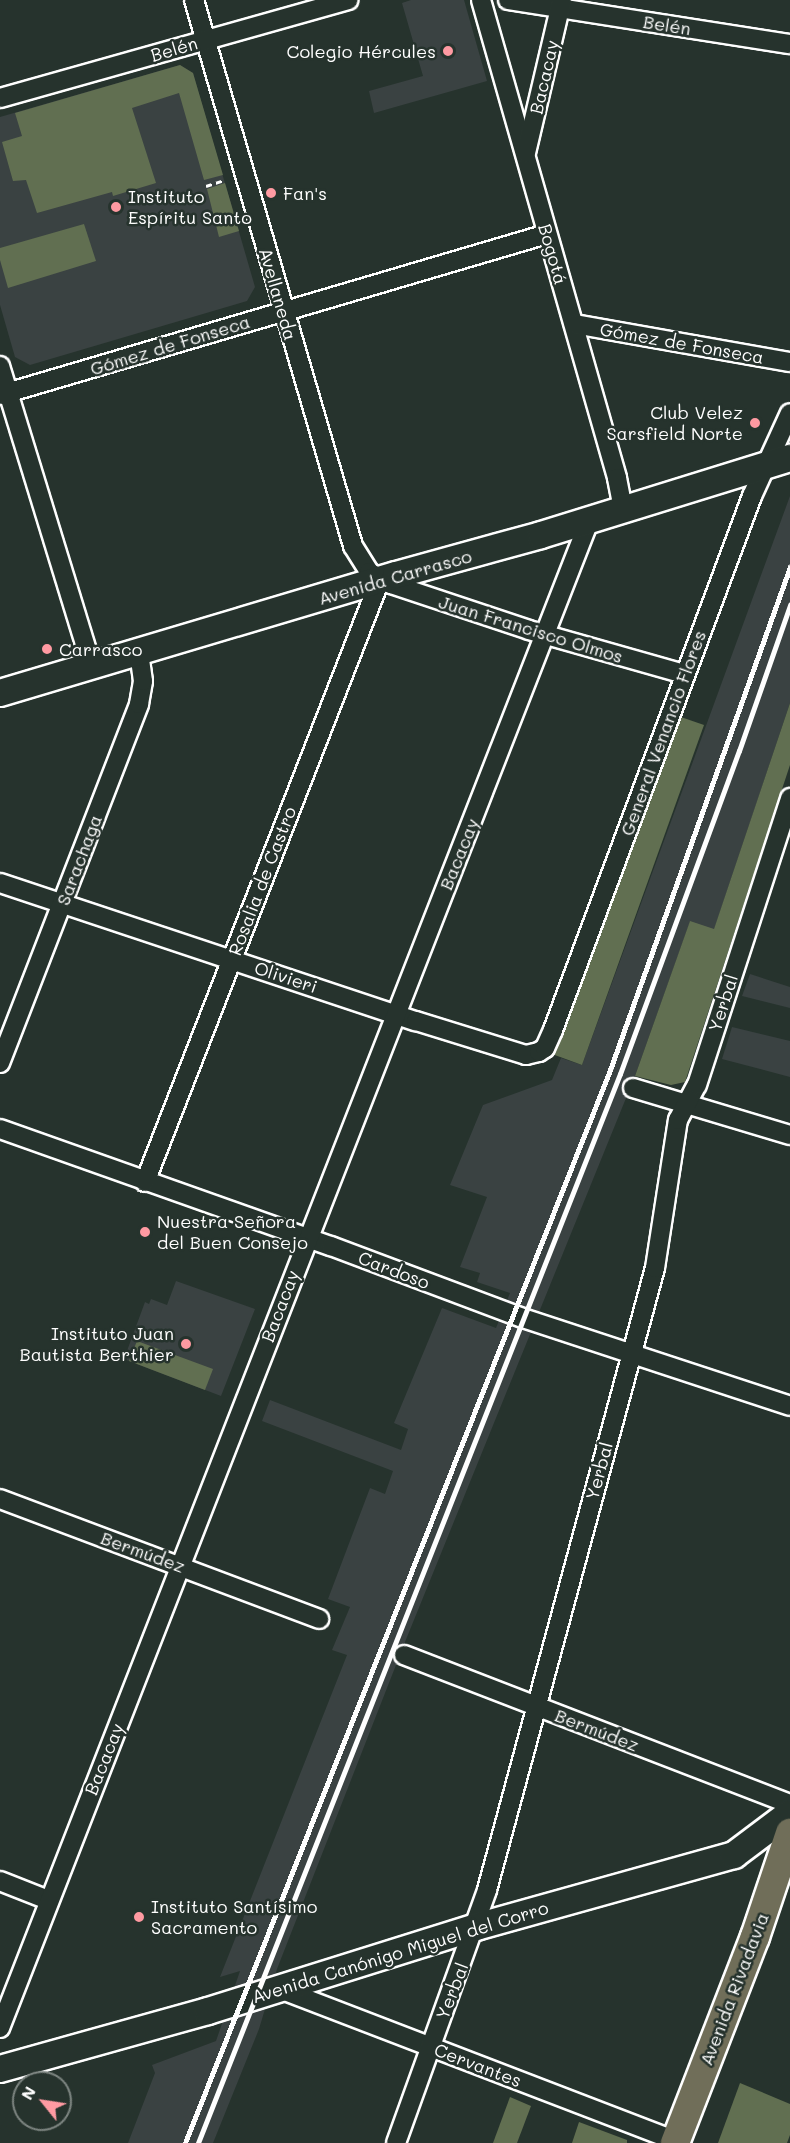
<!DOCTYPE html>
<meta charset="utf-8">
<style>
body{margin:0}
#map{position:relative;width:790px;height:2143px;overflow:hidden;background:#26332d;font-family:Mali,sans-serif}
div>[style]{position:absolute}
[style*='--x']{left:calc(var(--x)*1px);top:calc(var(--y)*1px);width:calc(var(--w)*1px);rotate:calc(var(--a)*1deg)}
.built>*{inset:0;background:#3a4242}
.green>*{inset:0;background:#616f51}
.path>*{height:3px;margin-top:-1.5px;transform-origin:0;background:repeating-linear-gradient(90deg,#fff 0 6px,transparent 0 10.5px)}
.roads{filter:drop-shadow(2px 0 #fff) drop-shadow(-2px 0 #fff) drop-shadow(0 2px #fff) drop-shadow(0 -2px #fff)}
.street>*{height:18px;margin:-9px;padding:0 9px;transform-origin:9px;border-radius:9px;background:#26332d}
.secondary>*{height:26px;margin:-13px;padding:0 13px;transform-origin:13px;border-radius:13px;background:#26332d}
.primary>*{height:28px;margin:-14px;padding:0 14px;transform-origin:14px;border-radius:14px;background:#706e59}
.rail>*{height:4.5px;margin:-2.25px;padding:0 2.25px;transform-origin:2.25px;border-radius:2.25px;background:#fff}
.dots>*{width:16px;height:16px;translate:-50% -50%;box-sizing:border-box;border:3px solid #26332d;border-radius:50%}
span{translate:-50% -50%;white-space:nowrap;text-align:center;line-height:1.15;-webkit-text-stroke:5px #26332d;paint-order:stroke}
.street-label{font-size:18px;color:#fff}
.poi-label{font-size:18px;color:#fff}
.right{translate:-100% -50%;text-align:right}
.left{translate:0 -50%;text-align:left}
.north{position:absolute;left:12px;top:2071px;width:60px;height:60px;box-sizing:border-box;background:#26332d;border:2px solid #7d8581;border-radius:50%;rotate:300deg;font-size:16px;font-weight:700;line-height:24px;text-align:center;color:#fff}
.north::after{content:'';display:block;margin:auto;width:21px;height:27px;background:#ff9aa2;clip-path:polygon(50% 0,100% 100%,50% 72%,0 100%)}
</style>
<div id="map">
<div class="built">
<div style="clip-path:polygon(411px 0,464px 0,487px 81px,374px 113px,369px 91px,423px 76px,402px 3px)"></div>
<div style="clip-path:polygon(180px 65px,193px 73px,255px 287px,247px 301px,30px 365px,15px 357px,0 305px,0 117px)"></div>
<div style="clip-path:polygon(790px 496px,790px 703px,714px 930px,690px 922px,635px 1076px,405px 1642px,277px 1969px,259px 2029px,213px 2143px,128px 2143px,155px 2073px,152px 2065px,216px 2041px,240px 1971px,220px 1977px,347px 1655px,332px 1650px,350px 1607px,328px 1599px,370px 1488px,385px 1494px,393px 1471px,262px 1421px,270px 1400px,401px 1450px,408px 1429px,394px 1423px,442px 1308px,496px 1328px,510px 1293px,477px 1282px,480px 1273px,460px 1267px,487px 1197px,450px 1185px,483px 1105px,552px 1080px,561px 1058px,582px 1065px)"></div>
<div style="clip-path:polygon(750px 974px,790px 987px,790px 1008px,742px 996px)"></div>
<div style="clip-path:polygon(732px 1027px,790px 1041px,790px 1077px,722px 1059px)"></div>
<div style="clip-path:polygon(176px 1281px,255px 1309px,221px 1396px,124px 1359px,145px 1302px,149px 1304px,151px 1299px,167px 1305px)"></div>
</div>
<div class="green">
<div style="clip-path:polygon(180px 65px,193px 73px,223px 175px,204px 180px,179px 93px,132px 108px,156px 183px,113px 196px,112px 192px,37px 213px,26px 180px,13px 181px,2px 142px,22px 136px,15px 113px)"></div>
<div style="clip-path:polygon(225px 183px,239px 231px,219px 237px,207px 189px)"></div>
<div style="clip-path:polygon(84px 224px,96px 261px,8px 288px,0 260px,0 248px)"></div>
<div style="clip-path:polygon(790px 703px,790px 765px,685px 1082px,671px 1085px,635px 1076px,690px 921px,714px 929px)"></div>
<div style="clip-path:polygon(678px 716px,704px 725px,582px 1065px,552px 1054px)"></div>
<div style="clip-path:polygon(137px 1341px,213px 1369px,205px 1390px,129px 1361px)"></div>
<div style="clip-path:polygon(740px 2083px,790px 2104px,790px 2135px,787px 2143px,718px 2143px)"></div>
<div style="clip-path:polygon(510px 2097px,531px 2106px,517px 2143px,493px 2143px)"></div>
<div style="clip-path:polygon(579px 2122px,627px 2140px,627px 2143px,572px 2143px)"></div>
</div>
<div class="path">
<div style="--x:206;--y:186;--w:19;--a:-18"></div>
</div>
<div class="roads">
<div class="street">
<div style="--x:194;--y:0;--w:569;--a:73.76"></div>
<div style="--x:353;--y:546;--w:31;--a:58"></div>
<div style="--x:369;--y:572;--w:25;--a:29"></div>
<div style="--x:391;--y:584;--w:145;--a:18.4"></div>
<div style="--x:529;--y:630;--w:161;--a:15.8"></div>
<div style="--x:481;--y:0;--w:497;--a:74.1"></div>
<div style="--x:617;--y:478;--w:32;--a:79"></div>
<div style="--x:508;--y:0;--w:285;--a:8.9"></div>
<div style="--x:0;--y:98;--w:362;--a:-15.7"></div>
<div style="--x:526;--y:153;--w:157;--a:-76.8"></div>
<div style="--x:574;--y:324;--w:219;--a:10"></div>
<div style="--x:0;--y:366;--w:314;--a:73"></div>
<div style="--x:0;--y:395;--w:570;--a:-16.4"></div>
<div style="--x:0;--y:883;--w:438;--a:18.4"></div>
<div style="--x:416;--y:1021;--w:115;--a:17.2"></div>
<div style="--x:526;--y:1055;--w:13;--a:-13"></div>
<div style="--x:539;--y:1052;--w:7;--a:-34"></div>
<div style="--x:545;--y:1048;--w:20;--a:-66"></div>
<div style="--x:553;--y:1030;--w:570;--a:-69.56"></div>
<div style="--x:752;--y:496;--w:91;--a:-65.4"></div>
<div style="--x:0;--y:1063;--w:385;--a:-68.8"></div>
<div style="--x:139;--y:704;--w:23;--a:-80"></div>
<div style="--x:143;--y:681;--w:28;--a:-98"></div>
<div style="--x:633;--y:1088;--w:164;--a:16.7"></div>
<div style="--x:0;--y:1129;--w:351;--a:19.5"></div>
<div style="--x:331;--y:1246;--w:205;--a:20.6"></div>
<div style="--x:523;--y:1318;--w:281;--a:18.2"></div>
<div style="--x:145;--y:1182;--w:646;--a:-68.68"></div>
<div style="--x:0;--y:1499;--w:341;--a:20.6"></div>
<div style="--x:404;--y:1655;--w:414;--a:21.1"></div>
<div style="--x:0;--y:1881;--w:52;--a:21.6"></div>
<div style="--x:280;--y:1989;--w:424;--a:21"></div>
<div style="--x:0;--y:2028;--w:1620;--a:-68.65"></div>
<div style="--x:396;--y:2143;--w:269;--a:-70.2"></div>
<div style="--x:487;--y:1890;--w:644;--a:-74.89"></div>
<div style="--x:655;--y:1268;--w:150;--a:-81.2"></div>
<div style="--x:678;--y:1120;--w:40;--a:-62"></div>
<div style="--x:697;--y:1085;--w:302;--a:-72"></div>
</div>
<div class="secondary">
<div style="--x:0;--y:693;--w:413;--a:-16.6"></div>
<div style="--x:396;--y:575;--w:150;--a:-15.4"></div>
<div style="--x:541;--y:535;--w:261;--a:-17.2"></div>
<div style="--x:0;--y:2069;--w:216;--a:-15.6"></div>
<div style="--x:208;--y:2011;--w:281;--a:-17.4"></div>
<div style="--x:476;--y:1927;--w:268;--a:-15.6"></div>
<div style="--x:734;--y:1855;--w:70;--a:-36.9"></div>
</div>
<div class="primary">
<div style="--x:675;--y:2143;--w:221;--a:-68.8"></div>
<div style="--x:755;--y:1937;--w:110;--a:-71.4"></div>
</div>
</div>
<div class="rail">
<div style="--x:185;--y:2143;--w:1154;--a:-68.39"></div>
<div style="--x:610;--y:1070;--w:534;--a:-70.31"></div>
<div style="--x:198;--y:2143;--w:1149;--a:-68.46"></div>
<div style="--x:620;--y:1074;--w:344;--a:-69.8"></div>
<div style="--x:739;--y:751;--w:155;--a:-70.7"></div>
</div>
<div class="dots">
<div style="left:448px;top:51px;background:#ff9aa2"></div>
<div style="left:271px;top:193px;background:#ff9aa2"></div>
<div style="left:116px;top:207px;background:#ff9aa2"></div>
<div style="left:755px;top:423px;background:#ff9aa2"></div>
<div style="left:47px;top:649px;background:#ff9aa2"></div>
<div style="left:145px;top:1232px;background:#ff9aa2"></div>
<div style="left:186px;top:1344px;background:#ff9aa2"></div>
<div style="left:139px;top:1917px;background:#ff9aa2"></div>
</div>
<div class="street-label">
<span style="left:667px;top:25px;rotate:9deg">Belén</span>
<span style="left:174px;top:49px;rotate:-16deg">Belén</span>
<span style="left:544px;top:77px;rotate:-77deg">Bacacay</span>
<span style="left:553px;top:254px;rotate:74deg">Bogotá</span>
<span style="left:278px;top:294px;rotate:74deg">Avellaneda</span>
<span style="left:682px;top:343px;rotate:10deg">Gómez de Fonseca</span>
<span style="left:170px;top:345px;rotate:-17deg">Gómez de Fonseca</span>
<span style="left:395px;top:577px;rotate:-16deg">Avenida Carrasco</span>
<span style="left:531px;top:629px;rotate:17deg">Juan Francisco Olmos</span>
<span style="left:663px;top:733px;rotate:-70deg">General Venancio Flores</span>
<span style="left:459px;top:854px;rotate:-68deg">Bacacay</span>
<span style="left:79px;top:860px;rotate:-69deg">Sarachaga</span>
<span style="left:262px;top:881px;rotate:-69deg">Rosalia de Castro</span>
<span style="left:286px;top:977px;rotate:18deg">Olivieri</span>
<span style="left:723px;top:1003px;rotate:-72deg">Yerbal</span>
<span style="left:394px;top:1270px;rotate:21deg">Cardoso</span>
<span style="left:280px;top:1306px;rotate:-69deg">Bacacay</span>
<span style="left:599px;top:1471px;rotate:-75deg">Yerbal</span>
<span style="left:143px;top:1552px;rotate:20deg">Bermúdez</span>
<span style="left:597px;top:1730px;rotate:21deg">Bermúdez</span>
<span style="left:104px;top:1759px;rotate:-68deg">Bacacay</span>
<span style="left:400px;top:1952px;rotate:-17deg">Avenida Canónigo Miguel del Corro</span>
<span style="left:734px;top:1989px;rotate:-69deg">Avenida Rivadavia</span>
<span style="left:452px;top:1991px;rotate:-69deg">Yerbal</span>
<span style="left:478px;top:2065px;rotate:21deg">Cervantes</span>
</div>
<div class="poi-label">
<span class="right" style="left:436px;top:51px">Colegio Hércules</span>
<span class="left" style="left:283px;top:193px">Fan's</span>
<span class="left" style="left:128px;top:207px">Instituto<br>Espíritu Santo</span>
<span class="right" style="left:743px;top:423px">Club Velez<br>Sarsfield Norte</span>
<span class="left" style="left:59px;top:649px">Carrasco</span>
<span class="left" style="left:157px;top:1232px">Nuestra Señora<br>del Buen Consejo</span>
<span class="right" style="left:174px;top:1344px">Instituto Juan<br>Bautista Berthier</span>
<span class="left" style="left:151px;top:1917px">Instituto Santísimo<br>Sacramento</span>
</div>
<div class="north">N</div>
</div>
